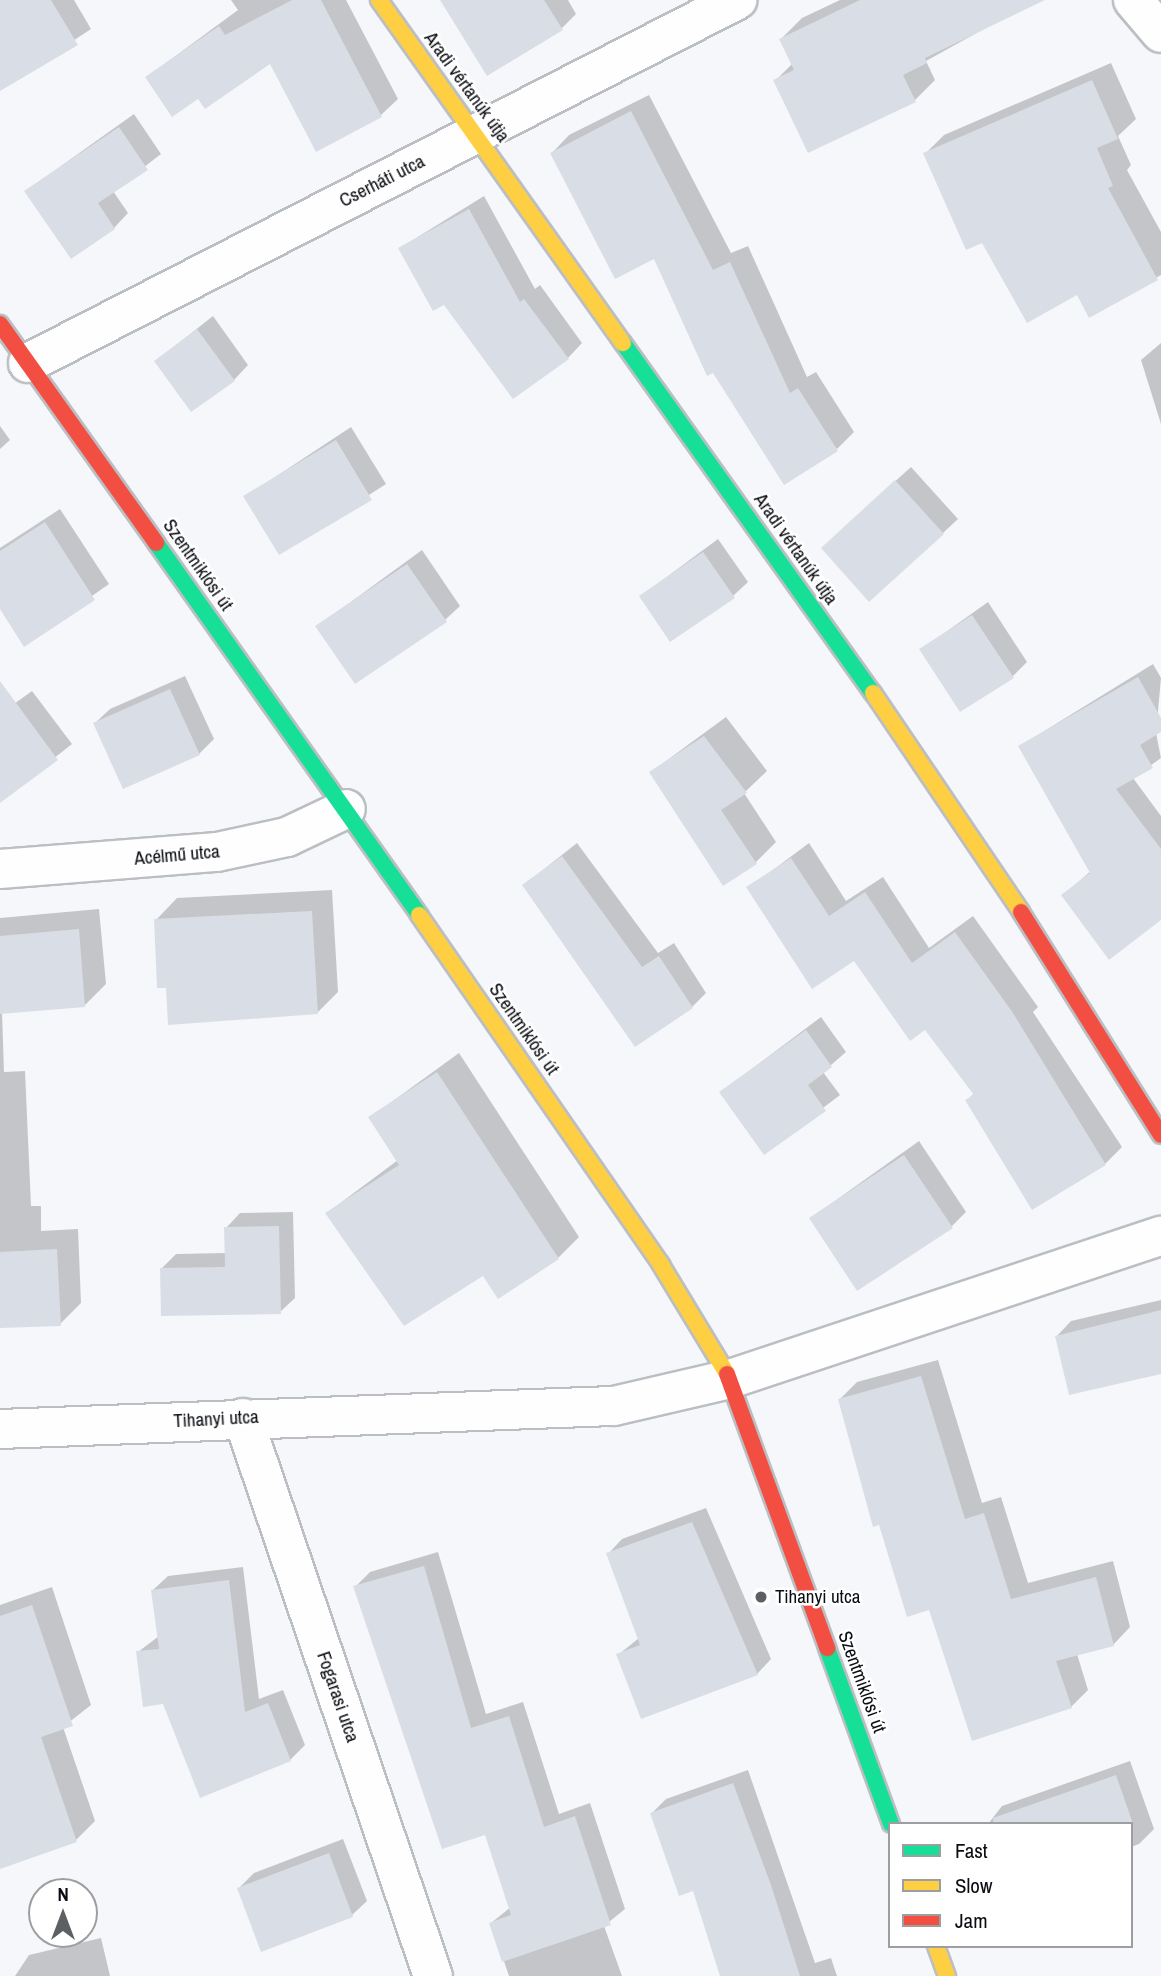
<!DOCTYPE html>
<meta charset="utf-8">
<style>
body{margin:0}
#map{position:relative;width:1161px;height:1976px;overflow:hidden;background:#f5f7fa;font-family:"Archivo Narrow",sans-serif}
div>[style]{position:absolute}
[style*='--x']{left:calc(var(--x)*1px);top:calc(var(--y)*1px);width:calc(var(--w)*1px);rotate:calc(var(--a)*1deg)}
.shadow>*{inset:0;background:#0003}
.building>*{inset:0;background:#d9dee6}
.roads{filter:drop-shadow(2px 0 #bbbec2) drop-shadow(-2px 0 #bbbec2) drop-shadow(0 2px #bbbec2) drop-shadow(0 -2px #bbbec2)}
.street>*{height:38px;margin:-19px;padding:0 19px;transform-origin:19px;border-radius:19px;background:#fefefe}
.fast>*{height:16px;margin:-8px;padding:0 8px;transform-origin:8px;border-radius:8px;background:#16e098}
.slow>*{height:16px;margin:-8px;padding:0 8px;transform-origin:8px;border-radius:8px;background:#ffcf43}
.jam>*{height:16px;margin:-8px;padding:0 8px;transform-origin:8px;border-radius:8px;background:#f24e42}
.dots>*{width:19px;height:19px;translate:-50% -50%;box-sizing:border-box;border:4px solid #fff;border-radius:50%}
span{translate:-50% -50%;white-space:nowrap;text-align:center;line-height:1.15;-webkit-text-stroke:5px #fff;paint-order:stroke}
.street-label{font-size:19px;color:#0a0d12}
.poi-label{font-size:19px;color:#0a0d12}
.left{translate:0 -50%;text-align:left}
.legend{position:absolute;left:888px;top:1822px;width:245px;height:126px;box-sizing:border-box;background:#fff;border:2px solid #9d9ea0;margin:0;padding:9px 12px;list-style:none;font-size:21px;color:#0a0d12}
.legend li{display:flex;align-items:center;gap:14px;height:35px}
.legend b{width:35px;border:2px solid #9d9ea0}
.north{position:absolute;left:28px;top:1878px;width:70px;height:70px;box-sizing:border-box;background:#fff;border:2px solid #9d9ea0;border-radius:50%;rotate:0deg;font-size:19px;font-weight:700;line-height:28px;text-align:center;color:#0a0d12}
.north::after{content:'';display:block;margin:auto;width:24px;height:32px;background:#5c5f63;clip-path:polygon(50% 0,100% 100%,50% 72%,0 100%)}
</style>
<div id="map">
<div class="shadow">
<div style="clip-path:polygon(0 0,74px 0,91px 29px,0 89px)"></div>
<div style="clip-path:polygon(231px 0,346px 0,398px 99px,381px 115px,317px 149px,271px 62px,199px 97px,147px 77px,238px 10px)"></div>
<div style="clip-path:polygon(442px 0,568px 0,576px 14px,562px 28px)"></div>
<div style="clip-path:polygon(840px 0,1036px 0,926px 61px,935px 80px,914px 101px,775px 81px,793px 63px,781px 39px,802px 18px)"></div>
<div style="clip-path:polygon(1111px 63px,1136px 119px,1118px 136px,1131px 165px,1127px 170px,1161px 232px,1161px 275px,1089px 315px,1077px 293px,925px 154px,944px 135px)"></div>
<div style="clip-path:polygon(649px 95px,731px 253px,748px 246px,807px 377px,816px 372px,854px 432px,837px 449px,552px 153px,569px 135px)"></div>
<div style="clip-path:polygon(134px 114px,161px 154px,113px 191px,128px 213px,114px 228px,26px 191px)"></div>
<div style="clip-path:polygon(484px 196px,535px 289px,540px 285px,582px 343px,568px 358px,445px 302px,400px 248px)"></div>
<div style="clip-path:polygon(213px 316px,248px 365px,234px 380px,156px 361px)"></div>
<div style="clip-path:polygon(1161px 343px,1161px 424px,1141px 360px)"></div>
<div style="clip-path:polygon(0 426px,10px 440px,0 449px)"></div>
<div style="clip-path:polygon(351px 427px,386px 484px,279px 553px,245px 497px)"></div>
<div style="clip-path:polygon(911px 467px,958px 519px,943px 533px,838px 533px)"></div>
<div style="clip-path:polygon(60px 509px,109px 584px,24px 644px,0 606px,0 548px)"></div>
<div style="clip-path:polygon(718px 539px,748px 582px,733px 596px,641px 596px)"></div>
<div style="clip-path:polygon(422px 550px,460px 606px,445px 620px,318px 626px)"></div>
<div style="clip-path:polygon(988px 602px,1027px 662px,1012px 677px,922px 649px)"></div>
<div style="clip-path:polygon(1153px 664px,1161px 678px,1156px 733px,1161px 758px,1133px 778px,1161px 816px,1161px 913px,1063px 895px,1091px 871px,1020px 746px)"></div>
<div style="clip-path:polygon(185px 676px,214px 739px,199px 754px,95px 723px,110px 709px)"></div>
<div style="clip-path:polygon(32px 691px,72px 744px,0 801px,0 714px)"></div>
<div style="clip-path:polygon(726px 717px,767px 771px,744px 793px,776px 842px,755px 863px,651px 772px)"></div>
<div style="clip-path:polygon(577px 843px,658px 953px,674px 943px,706px 993px,692px 1007px,524px 885px)"></div>
<div style="clip-path:polygon(809px 843px,846px 901px,883px 877px,929px 948px,973px 916px,1038px 1007px,1033px 1012px,1122px 1147px,1105px 1164px,967px 1100px,975px 1093px,925px 1028px,854px 959px,749px 888px)"></div>
<div style="clip-path:polygon(332px 890px,338px 992px,317px 1013px,168px 986px,156px 920px,177px 898px)"></div>
<div style="clip-path:polygon(99px 909px,106px 984px,85px 1005px,2px 1012px,4px 1072px,25px 1071px,31px 1206px,41px 1206px,41px 1231px,78px 1229px,81px 1303px,60px 1324px,0 1326px,0 918px)"></div>
<div style="clip-path:polygon(821px 1017px,846px 1052px,823px 1072px,840px 1095px,765px 1152px,721px 1092px)"></div>
<div style="clip-path:polygon(459px 1053px,579px 1237px,558px 1258px,483px 1273px,327px 1213px,398px 1160px,371px 1117px)"></div>
<div style="clip-path:polygon(919px 1141px,966px 1212px,952px 1226px,811px 1218px)"></div>
<div style="clip-path:polygon(293px 1212px,295px 1298px,280px 1312px,161px 1269px,176px 1254px,226px 1253px,226px 1228px,240px 1213px)"></div>
<div style="clip-path:polygon(1161px 1300px,1161px 1372px,1057px 1336px,1071px 1321px)"></div>
<div style="clip-path:polygon(938px 1360px,982px 1503px,1001px 1497px,1028px 1583px,1113px 1561px,1130px 1627px,1113px 1645px,1077px 1654px,1088px 1690px,1071px 1707px,930px 1608px,840px 1399px,857px 1382px)"></div>
<div style="clip-path:polygon(706px 1508px,771px 1659px,757px 1674px,618px 1655px,639px 1638px,608px 1554px,622px 1539px)"></div>
<div style="clip-path:polygon(438px 1552px,486px 1714px,523px 1702px,559px 1814px,590px 1803px,625px 1909px,604px 1926px,622px 1976px,509px 1976px,491px 1923px,511px 1907px,486px 1833px,355px 1587px,370px 1572px)"></div>
<div style="clip-path:polygon(243px 1567px,259px 1699px,283px 1690px,305px 1745px,290px 1760px,164px 1702px,138px 1652px,159px 1636px,153px 1590px,168px 1576px)"></div>
<div style="clip-path:polygon(52px 1587px,91px 1705px,63px 1727px,95px 1821px,76px 1840px,0 1867px,0 1605px)"></div>
<div style="clip-path:polygon(1130px 1761px,1154px 1829px,1139px 1844px,1131px 1847px,1131px 1824px,988px 1824px,1002px 1806px)"></div>
<div style="clip-path:polygon(748px 1770px,815px 1963px,831px 1958px,837px 1976px,722px 1976px,694px 1889px,652px 1813px,666px 1799px)"></div>
<div style="clip-path:polygon(343px 1839px,367px 1901px,352px 1915px,239px 1888px,254px 1873px)"></div>
<div style="clip-path:polygon(101px 1938px,110px 1976px,15px 1976px,29px 1955px)"></div>
</div>
<div class="building">
<div style="clip-path:polygon(0 0,51px 0,78px 45px,0 91px)"></div>
<div style="clip-path:polygon(292px 0,321px 0,382px 117px,316px 152px,270px 64px,205px 109px,198px 99px,172px 117px,145px 77px,219px 26px,225px 35px)"></div>
<div style="clip-path:polygon(440px 0,544px 0,563px 30px,487px 76px)"></div>
<div style="clip-path:polygon(860px 0,1045px 0,925px 58px,927px 63px,903px 75px,916px 102px,808px 153px,773px 80px,794px 70px,779px 39px)"></div>
<div style="clip-path:polygon(1092px 80px,1118px 139px,1097px 148px,1113px 186px,1108px 188px,1158px 280px,1089px 318px,1077px 295px,1027px 323px,982px 243px,966px 250px,923px 153px)"></div>
<div style="clip-path:polygon(631px 111px,713px 270px,730px 262px,790px 393px,798px 388px,838px 451px,784px 485px,713px 373px,707px 376px,654px 259px,615px 279px,550px 153px)"></div>
<div style="clip-path:polygon(119px 127px,148px 170px,98px 203px,115px 229px,71px 259px,24px 191px)"></div>
<div style="clip-path:polygon(469px 209px,520px 302px,524px 299px,569px 359px,513px 399px,444px 305px,433px 311px,398px 248px)"></div>
<div style="clip-path:polygon(197px 329px,235px 381px,191px 412px,154px 361px)"></div>
<div style="clip-path:polygon(336px 440px,372px 500px,279px 555px,243px 496px)"></div>
<div style="clip-path:polygon(895px 480px,944px 534px,869px 602px,821px 548px)"></div>
<div style="clip-path:polygon(45px 522px,95px 600px,24px 647px,0 609px,0 551px)"></div>
<div style="clip-path:polygon(703px 552px,735px 598px,670px 642px,639px 596px)"></div>
<div style="clip-path:polygon(407px 564px,447px 622px,355px 684px,315px 626px)"></div>
<div style="clip-path:polygon(972px 615px,1014px 678px,960px 712px,919px 649px)"></div>
<div style="clip-path:polygon(1138px 677px,1161px 718px,1161px 732px,1140px 745px,1153px 768px,1116px 789px,1161px 849px,1161px 920px,1109px 960px,1061px 895px,1090px 873px,1018px 746px)"></div>
<div style="clip-path:polygon(0 681px,58px 760px,0 803px)"></div>
<div style="clip-path:polygon(170px 689px,200px 755px,123px 789px,93px 723px)"></div>
<div style="clip-path:polygon(704px 736px,747px 793px,721px 810px,757px 864px,723px 886px,649px 772px)"></div>
<div style="clip-path:polygon(562px 856px,642px 967px,659px 956px,693px 1008px,635px 1047px,522px 885px)"></div>
<div style="clip-path:polygon(791px 858px,829px 916px,865px 892px,912px 963px,955px 932px,1013px 1013px,1106px 1165px,1032px 1210px,965px 1100px,974px 1095px,925px 1030px,910px 1041px,854px 961px,812px 989px,746px 887px)"></div>
<div style="clip-path:polygon(312px 911px,318px 1014px,168px 1025px,166px 988px,157px 988px,154px 919px)"></div>
<div style="clip-path:polygon(79px 929px,85px 1007px,0 1014px,0 936px)"></div>
<div style="clip-path:polygon(806px 1030px,832px 1067px,808px 1085px,826px 1111px,764px 1155px,719px 1092px)"></div>
<div style="clip-path:polygon(437px 1072px,559px 1259px,498px 1299px,483px 1276px,404px 1326px,325px 1213px,399px 1165px,368px 1117px)"></div>
<div style="clip-path:polygon(904px 1155px,953px 1228px,857px 1291px,809px 1218px)"></div>
<div style="clip-path:polygon(279px 1226px,281px 1314px,161px 1316px,160px 1268px,225px 1267px,224px 1227px)"></div>
<div style="clip-path:polygon(57px 1249px,61px 1326px,0 1328px,0 1252px)"></div>
<div style="clip-path:polygon(1161px 1310px,1161px 1374px,1069px 1395px,1055px 1336px)"></div>
<div style="clip-path:polygon(921px 1376px,965px 1519px,984px 1513px,1011px 1599px,1096px 1577px,1114px 1646px,1056px 1661px,1072px 1708px,972px 1741px,929px 1610px,907px 1617px,879px 1525px,873px 1527px,838px 1399px)"></div>
<div style="clip-path:polygon(692px 1522px,758px 1675px,641px 1719px,616px 1654px,640px 1645px,606px 1553px)"></div>
<div style="clip-path:polygon(424px 1566px,471px 1728px,509px 1716px,544px 1827px,575px 1816px,611px 1925px,502px 1962px,489px 1923px,511px 1915px,485px 1835px,442px 1849px,353px 1586px)"></div>
<div style="clip-path:polygon(229px 1580px,245px 1712px,268px 1703px,291px 1761px,200px 1798px,163px 1704px,143px 1707px,136px 1651px,159px 1649px,151px 1590px)"></div>
<div style="clip-path:polygon(32px 1605px,73px 1726px,41px 1737px,77px 1842px,0 1869px,0 1616px)"></div>
<div style="clip-path:polygon(1116px 1775px,1133px 1824px,994px 1824px,993px 1818px)"></div>
<div style="clip-path:polygon(733px 1783px,771px 1885px,800px 1976px,720px 1976px,693px 1891px,679px 1896px,650px 1813px)"></div>
<div style="clip-path:polygon(329px 1853px,353px 1917px,261px 1952px,237px 1888px)"></div>
</div>
<div class="roads">
<div class="street">
<div style="--x:1133;--y:0;--w:43;--a:49.7"></div>
<div style="--x:28;--y:363;--w:797;--a:-27.11"></div>
<div style="--x:0;--y:869;--w:218;--a:-4.5"></div>
<div style="--x:217;--y:852;--w:72;--a:-12.1"></div>
<div style="--x:287;--y:837;--w:65;--a:-25.4"></div>
<div style="--x:243;--y:1418;--w:589;--a:71.2"></div>
<div style="--x:0;--y:1429;--w:614;--a:-2.15"></div>
<div style="--x:614;--y:1406;--w:119;--a:-13.1"></div>
<div style="--x:730;--y:1379;--w:454;--a:-18.4"></div>
</div>
<div class="fast">
<div style="--x:623;--y:343;--w:430;--a:54.5"></div>
<div style="--x:156;--y:543;--w:456;--a:54.7"></div>
<div style="--x:827;--y:1648;--w:187;--a:70"></div>
</div>
<div class="slow">
<div style="--x:379;--y:0;--w:421;--a:54.6"></div>
<div style="--x:873;--y:693;--w:264;--a:55.9"></div>
<div style="--x:419;--y:915;--w:426;--a:55.3"></div>
<div style="--x:661;--y:1265;--w:127;--a:58.8"></div>
<div style="--x:936;--y:1946;--w:32;--a:70"></div>
</div>
<div class="jam">
<div style="--x:0;--y:324;--w:269;--a:54.5"></div>
<div style="--x:1021;--y:912;--w:263;--a:57.9"></div>
<div style="--x:727;--y:1374;--w:292;--a:69.9"></div>
</div>
</div>
<div class="dots">
<div style="left:761px;top:1597px;background:#5c5f63"></div>
</div>
<div class="street-label">
<span style="left:467px;top:87px;rotate:54deg">Aradi vértanúk útja</span>
<span style="left:382px;top:181px;rotate:-27deg">Cserháti utca</span>
<span style="left:796px;top:549px;rotate:55deg">Aradi vértanúk útja</span>
<span style="left:198px;top:565px;rotate:55deg">Szentmiklósi út</span>
<span style="left:177px;top:855px;rotate:-5deg">Acélmű utca</span>
<span style="left:524px;top:1029px;rotate:55deg">Szentmiklósi út</span>
<span style="left:216px;top:1419px;rotate:-3deg">Tihanyi utca</span>
<span style="left:862px;top:1682px;rotate:70deg">Szentmiklósi út</span>
<span style="left:338px;top:1697px;rotate:71deg">Fogarasi utca</span>
</div>
<div class="poi-label">
<span class="left" style="left:775px;top:1597px">Tihanyi utca</span>
</div>
<ul class="legend">
<li><b style="height:9px;background:#16e098"></b>Fast</li>
<li><b style="height:9px;background:#ffcf43"></b>Slow</li>
<li><b style="height:9px;background:#f24e42"></b>Jam</li>
</ul>
<div class="north">N</div>
</div>
